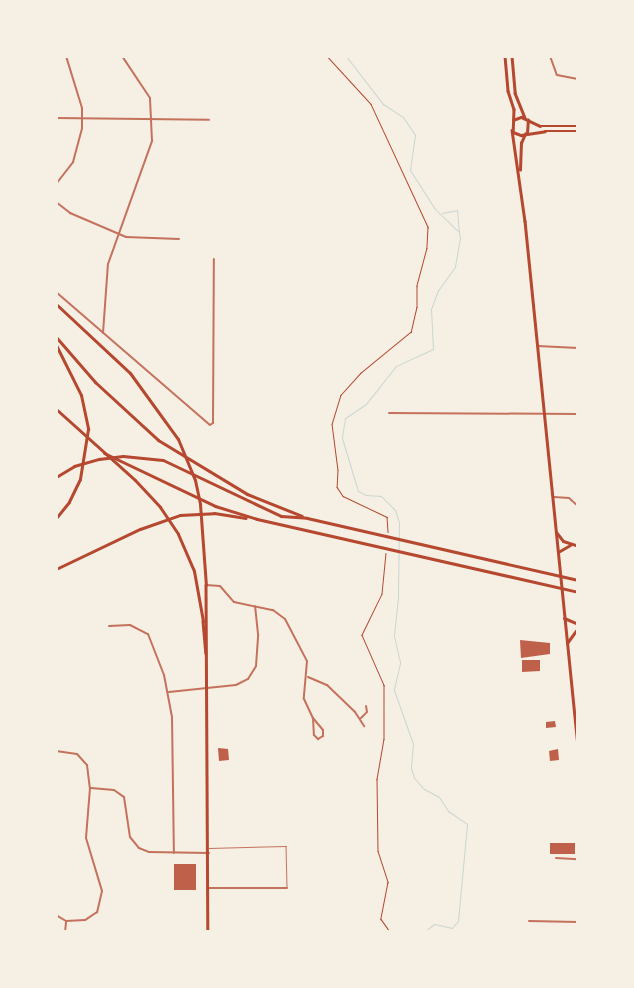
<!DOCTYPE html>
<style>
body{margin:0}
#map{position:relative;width:634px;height:988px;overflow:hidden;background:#f6efe4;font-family:Signika,sans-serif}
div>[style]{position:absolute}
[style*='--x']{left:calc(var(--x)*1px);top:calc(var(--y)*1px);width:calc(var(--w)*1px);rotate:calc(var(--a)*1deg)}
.stream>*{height:1px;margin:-0.5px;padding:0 0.5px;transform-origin:0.5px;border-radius:0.5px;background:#c9d6d2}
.building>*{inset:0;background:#bf614a}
.path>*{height:0.5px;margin:-0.25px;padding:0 0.25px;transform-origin:0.25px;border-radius:0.25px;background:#b5482f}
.service>*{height:0.5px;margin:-0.25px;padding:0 0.25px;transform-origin:0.25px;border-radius:0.25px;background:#c5725c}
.minor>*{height:2px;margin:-1px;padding:0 1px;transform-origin:1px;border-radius:1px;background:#c5725c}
.secondary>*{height:2.5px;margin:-1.25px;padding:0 1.25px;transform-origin:1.25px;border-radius:1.25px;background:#b5482f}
.motorway>*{height:3px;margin:-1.5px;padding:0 1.5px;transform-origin:1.5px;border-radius:1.5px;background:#b5482f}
span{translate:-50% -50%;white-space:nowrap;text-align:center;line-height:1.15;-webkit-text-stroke:5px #f6efe4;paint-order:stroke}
.frame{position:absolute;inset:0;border:58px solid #f6efe4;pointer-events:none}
</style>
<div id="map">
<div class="stream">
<div style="--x:346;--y:56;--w:61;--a:52.4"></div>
<div style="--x:383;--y:104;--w:24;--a:33"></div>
<div style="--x:403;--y:117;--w:22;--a:56"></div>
<div style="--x:415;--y:135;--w:35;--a:98"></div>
<div style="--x:410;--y:170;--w:46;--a:57.3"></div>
<div style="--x:435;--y:209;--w:33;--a:44"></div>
<div style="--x:459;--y:232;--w:6;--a:81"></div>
<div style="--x:460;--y:238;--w:29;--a:100"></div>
<div style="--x:455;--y:267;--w:29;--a:126"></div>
<div style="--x:438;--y:290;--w:20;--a:110"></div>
<div style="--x:431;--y:309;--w:40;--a:87.1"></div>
<div style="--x:433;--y:349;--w:41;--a:155.3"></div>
<div style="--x:396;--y:366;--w:48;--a:128.3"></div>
<div style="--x:366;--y:404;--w:25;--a:146"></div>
<div style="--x:345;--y:418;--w:20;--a:99"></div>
<div style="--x:342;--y:438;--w:55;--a:73.2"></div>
<div style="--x:358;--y:491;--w:9;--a:27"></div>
<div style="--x:366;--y:495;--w:15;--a:4"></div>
<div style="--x:381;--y:496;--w:20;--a:45"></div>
<div style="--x:395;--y:510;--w:13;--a:72"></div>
<div style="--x:399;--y:522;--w:75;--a:90.8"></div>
<div style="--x:398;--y:597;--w:39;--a:96"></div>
<div style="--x:394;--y:636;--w:28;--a:77"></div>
<div style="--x:400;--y:663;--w:28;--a:103"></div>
<div style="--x:394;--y:690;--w:57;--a:70.6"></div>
<div style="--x:413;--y:744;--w:24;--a:95"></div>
<div style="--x:411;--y:768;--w:10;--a:73"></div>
<div style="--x:414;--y:778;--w:15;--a:48"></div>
<div style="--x:424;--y:789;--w:17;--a:28"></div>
<div style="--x:439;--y:797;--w:17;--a:57"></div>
<div style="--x:448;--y:811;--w:23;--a:34"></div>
<div style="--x:467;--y:824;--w:97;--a:95.3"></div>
<div style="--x:458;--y:921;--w:9;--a:131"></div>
<div style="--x:452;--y:928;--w:18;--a:-167"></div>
<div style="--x:434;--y:924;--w:13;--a:141"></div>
<div style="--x:442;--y:213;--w:15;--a:-11"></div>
<div style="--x:457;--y:210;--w:22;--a:85"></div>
</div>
<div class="building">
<div style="clip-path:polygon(520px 640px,550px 643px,550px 654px,521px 658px)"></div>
<div style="clip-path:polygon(522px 660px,540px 660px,540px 671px,522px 672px)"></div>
<div style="clip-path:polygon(555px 721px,556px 727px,546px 728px,546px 722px)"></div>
<div style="clip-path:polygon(218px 748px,228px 749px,229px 760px,219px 761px)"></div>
<div style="clip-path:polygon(558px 749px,559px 760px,550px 761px,549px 751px)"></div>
<div style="clip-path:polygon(550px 843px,575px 843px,575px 854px,550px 854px)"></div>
<div style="clip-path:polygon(174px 864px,196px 864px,196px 890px,174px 890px)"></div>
</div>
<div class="path">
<div style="--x:327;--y:56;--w:65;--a:47.5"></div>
<div style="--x:371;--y:104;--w:136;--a:65.1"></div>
<div style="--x:428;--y:227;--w:21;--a:93"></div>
<div style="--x:427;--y:248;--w:39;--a:105"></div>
<div style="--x:417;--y:286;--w:21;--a:90"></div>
<div style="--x:417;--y:307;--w:26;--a:103"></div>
<div style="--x:411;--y:332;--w:65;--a:140.6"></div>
<div style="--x:361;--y:373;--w:30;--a:132"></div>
<div style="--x:341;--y:395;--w:30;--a:107"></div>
<div style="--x:332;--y:424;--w:46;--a:82.6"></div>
<div style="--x:338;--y:470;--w:17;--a:93"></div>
<div style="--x:337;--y:487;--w:11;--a:56"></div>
<div style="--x:343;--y:496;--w:49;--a:25.5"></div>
<div style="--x:387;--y:517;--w:15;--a:86"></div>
<div style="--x:386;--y:553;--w:41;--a:95.6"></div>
<div style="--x:382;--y:594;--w:46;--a:116"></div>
<div style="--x:362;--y:635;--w:55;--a:66.3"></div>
<div style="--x:384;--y:685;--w:54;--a:90"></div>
<div style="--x:384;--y:739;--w:41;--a:99.9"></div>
<div style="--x:377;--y:779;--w:72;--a:89.2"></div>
<div style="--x:378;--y:851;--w:33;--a:72"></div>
<div style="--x:388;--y:882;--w:38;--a:101"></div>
<div style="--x:381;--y:919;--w:16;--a:55"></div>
</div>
<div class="service">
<div style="--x:209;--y:848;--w:77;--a:-1.5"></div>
<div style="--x:286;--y:846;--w:41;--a:88.6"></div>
</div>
<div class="minor">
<div style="--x:550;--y:56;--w:20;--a:70"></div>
<div style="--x:557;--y:75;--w:21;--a:11"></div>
<div style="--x:56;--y:118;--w:153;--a:0.7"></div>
<div style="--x:56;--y:184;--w:28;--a:-52"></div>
<div style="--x:73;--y:162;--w:35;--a:-75"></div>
<div style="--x:82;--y:128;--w:20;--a:-90"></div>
<div style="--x:82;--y:108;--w:54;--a:-107.1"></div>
<div style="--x:56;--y:202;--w:18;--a:38"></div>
<div style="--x:70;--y:213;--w:61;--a:23.2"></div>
<div style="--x:126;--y:237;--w:53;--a:2.2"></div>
<div style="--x:56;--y:292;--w:203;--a:40.8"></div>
<div style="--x:210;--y:425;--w:4;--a:-34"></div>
<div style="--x:213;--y:423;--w:164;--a:-89.7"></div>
<div style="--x:103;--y:333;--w:69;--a:-85.9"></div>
<div style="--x:108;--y:264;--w:131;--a:-70.3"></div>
<div style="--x:152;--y:141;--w:43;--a:-92.7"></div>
<div style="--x:150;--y:98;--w:50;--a:-123.7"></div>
<div style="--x:538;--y:346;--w:40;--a:2.9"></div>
<div style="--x:389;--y:413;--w:189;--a:0.3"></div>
<div style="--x:554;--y:497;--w:15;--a:4"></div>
<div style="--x:569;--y:498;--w:12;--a:42"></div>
<div style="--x:206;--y:585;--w:14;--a:4"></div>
<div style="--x:220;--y:586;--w:21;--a:49"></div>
<div style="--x:234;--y:602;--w:40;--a:12"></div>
<div style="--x:273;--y:610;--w:15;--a:37"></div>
<div style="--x:285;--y:619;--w:47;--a:62.4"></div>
<div style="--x:307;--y:661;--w:38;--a:95"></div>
<div style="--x:304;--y:699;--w:21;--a:65"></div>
<div style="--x:313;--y:718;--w:17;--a:87"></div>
<div style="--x:314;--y:735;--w:6;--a:45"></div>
<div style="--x:318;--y:739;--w:6;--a:-31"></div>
<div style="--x:323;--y:736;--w:6;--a:-90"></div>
<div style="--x:323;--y:730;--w:16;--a:-130"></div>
<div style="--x:109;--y:626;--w:21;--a:-3"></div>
<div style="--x:130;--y:625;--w:20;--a:27"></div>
<div style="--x:148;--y:634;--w:44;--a:68.7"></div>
<div style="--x:164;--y:675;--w:43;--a:79.2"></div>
<div style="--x:172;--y:717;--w:136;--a:89.2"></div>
<div style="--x:308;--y:677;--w:21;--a:23"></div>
<div style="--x:327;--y:685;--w:39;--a:44"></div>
<div style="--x:355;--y:712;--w:17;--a:57"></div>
<div style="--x:169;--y:692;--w:67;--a:-6"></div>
<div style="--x:236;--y:685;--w:13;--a:-27"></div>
<div style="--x:248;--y:679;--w:15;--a:-58"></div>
<div style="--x:256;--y:666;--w:32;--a:-86"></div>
<div style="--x:258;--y:634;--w:28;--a:-96"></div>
<div style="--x:361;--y:718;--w:8;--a:-45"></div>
<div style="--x:367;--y:712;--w:6;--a:-99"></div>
<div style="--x:56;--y:751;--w:21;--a:8"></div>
<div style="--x:77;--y:754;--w:15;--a:48"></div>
<div style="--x:87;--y:765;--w:23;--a:83"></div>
<div style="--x:90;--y:788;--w:50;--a:94.6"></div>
<div style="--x:86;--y:838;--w:55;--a:73.2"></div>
<div style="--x:102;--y:891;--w:22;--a:103"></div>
<div style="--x:97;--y:912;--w:14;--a:146"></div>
<div style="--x:85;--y:920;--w:19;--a:177"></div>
<div style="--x:66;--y:921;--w:12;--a:-149"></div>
<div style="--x:91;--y:788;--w:23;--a:5"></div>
<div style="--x:114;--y:790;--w:12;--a:35"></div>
<div style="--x:124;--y:797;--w:40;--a:81.5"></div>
<div style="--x:130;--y:837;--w:14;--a:51"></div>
<div style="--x:139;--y:848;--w:11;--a:22"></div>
<div style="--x:149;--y:852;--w:60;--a:1"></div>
<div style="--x:556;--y:858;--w:22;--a:3"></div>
<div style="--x:208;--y:888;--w:79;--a:0"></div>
<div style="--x:529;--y:921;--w:49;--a:1.2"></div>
<div style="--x:65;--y:932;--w:10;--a:-84"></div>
</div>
<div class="secondary">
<div style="--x:505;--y:56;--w:35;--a:85"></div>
<div style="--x:508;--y:91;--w:19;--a:72"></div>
<div style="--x:514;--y:109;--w:23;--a:92"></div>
<div style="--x:513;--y:132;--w:9;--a:21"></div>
<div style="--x:521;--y:135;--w:24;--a:-9"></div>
<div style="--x:545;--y:131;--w:33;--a:0"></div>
<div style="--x:512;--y:56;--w:37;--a:85"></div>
<div style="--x:515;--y:93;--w:27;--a:68"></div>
<div style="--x:513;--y:120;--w:9;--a:-21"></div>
<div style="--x:521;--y:117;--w:21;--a:25"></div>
<div style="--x:540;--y:126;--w:38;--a:0"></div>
<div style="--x:512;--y:130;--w:92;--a:81.9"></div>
<div style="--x:525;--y:221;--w:528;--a:84.24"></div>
<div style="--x:527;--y:133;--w:13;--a:-86"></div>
<div style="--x:520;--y:170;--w:27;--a:-88"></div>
<div style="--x:521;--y:143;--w:10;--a:-66"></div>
<div style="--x:206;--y:585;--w:347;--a:89.7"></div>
<div style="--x:203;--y:621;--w:32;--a:85"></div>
</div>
<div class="motorway">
<div style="--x:56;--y:304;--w:101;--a:43"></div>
<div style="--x:130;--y:373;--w:82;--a:54"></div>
<div style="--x:178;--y:439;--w:44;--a:67.5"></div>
<div style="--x:195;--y:480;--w:25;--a:78"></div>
<div style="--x:200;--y:504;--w:81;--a:85.8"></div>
<div style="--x:56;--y:337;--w:60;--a:49.1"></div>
<div style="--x:95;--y:382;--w:86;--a:42.6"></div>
<div style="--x:158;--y:440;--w:104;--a:31.2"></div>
<div style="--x:247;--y:494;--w:59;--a:21.8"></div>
<div style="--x:56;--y:345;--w:56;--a:63.4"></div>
<div style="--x:81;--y:395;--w:35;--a:78"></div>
<div style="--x:88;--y:429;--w:51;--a:99.1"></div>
<div style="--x:80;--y:479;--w:25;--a:116"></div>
<div style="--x:69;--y:502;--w:21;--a:129"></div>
<div style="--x:56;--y:409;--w:106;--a:41.9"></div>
<div style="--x:135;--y:480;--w:37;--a:47"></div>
<div style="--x:160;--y:507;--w:32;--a:56"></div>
<div style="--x:178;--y:534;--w:40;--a:66.6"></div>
<div style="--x:194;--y:571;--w:51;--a:79.8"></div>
<div style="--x:104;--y:453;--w:123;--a:25.5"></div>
<div style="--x:215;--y:506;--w:44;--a:17.2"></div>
<div style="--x:257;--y:519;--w:329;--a:12.8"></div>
<div style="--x:56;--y:477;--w:21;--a:-31"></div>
<div style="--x:74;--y:466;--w:26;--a:-16"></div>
<div style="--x:99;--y:459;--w:24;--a:-7"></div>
<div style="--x:123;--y:456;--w:40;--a:5.7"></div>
<div style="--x:163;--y:460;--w:131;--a:25.4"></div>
<div style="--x:281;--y:516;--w:26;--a:4"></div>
<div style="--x:307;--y:518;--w:278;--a:12.9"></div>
<div style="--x:556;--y:532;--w:11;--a:52"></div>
<div style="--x:563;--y:541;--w:16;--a:18"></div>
<div style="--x:558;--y:552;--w:14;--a:-30"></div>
<div style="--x:56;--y:569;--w:93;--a:-25.5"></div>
<div style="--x:140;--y:529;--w:42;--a:-19.3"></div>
<div style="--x:180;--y:515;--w:34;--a:-3"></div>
<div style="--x:214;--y:513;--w:32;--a:9"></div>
<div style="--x:564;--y:618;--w:15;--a:23"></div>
<div style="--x:567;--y:643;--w:19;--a:-54"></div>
</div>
<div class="frame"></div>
</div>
